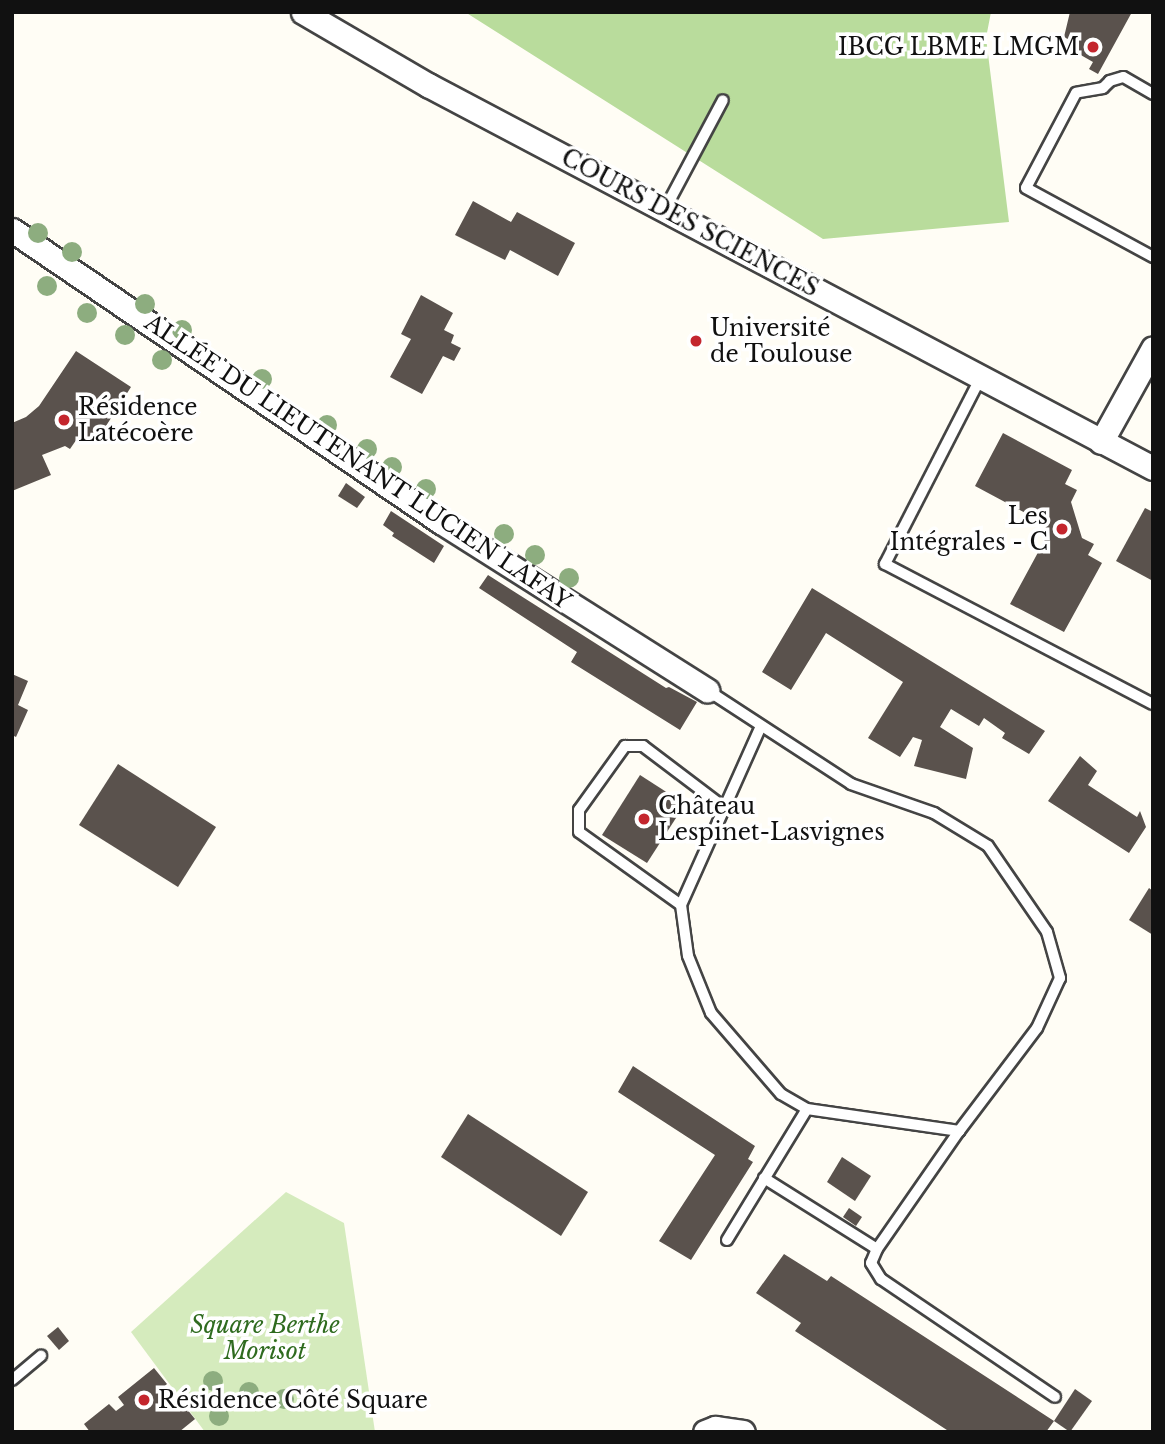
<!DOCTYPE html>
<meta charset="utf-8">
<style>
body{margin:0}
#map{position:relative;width:1165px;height:1444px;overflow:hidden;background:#fffdf5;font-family:"Libre Baskerville",serif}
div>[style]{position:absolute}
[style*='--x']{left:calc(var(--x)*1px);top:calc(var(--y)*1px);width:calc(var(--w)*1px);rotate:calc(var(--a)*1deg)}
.green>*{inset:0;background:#d5ebbd}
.forest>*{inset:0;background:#b9dc9c}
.building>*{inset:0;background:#5a524d}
.roads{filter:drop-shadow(2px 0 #444) drop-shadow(-2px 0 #444) drop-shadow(0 2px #444) drop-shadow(0 -2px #444)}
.lane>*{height:10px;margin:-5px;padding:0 5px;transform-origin:5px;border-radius:5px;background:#fff}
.street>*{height:23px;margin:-11.5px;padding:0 11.5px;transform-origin:11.5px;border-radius:11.5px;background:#fff}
.trees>*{width:20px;height:20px;margin:-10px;border-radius:50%;background:#8dad7f}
.dots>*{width:19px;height:19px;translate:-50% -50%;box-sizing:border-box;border:4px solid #fff;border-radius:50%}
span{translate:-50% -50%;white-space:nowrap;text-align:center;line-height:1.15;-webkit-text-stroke:7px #fff;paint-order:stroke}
.poi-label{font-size:23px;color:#111}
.right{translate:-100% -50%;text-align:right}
.left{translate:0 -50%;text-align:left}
.street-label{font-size:23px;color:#111}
.park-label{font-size:23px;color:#2f6b1f;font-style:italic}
.frame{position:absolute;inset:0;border:14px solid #111;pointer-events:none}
</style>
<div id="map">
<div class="green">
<div style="clip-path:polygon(286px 1192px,344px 1223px,375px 1432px,205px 1432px,131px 1332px)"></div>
</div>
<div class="forest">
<div style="clip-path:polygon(465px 12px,991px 12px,986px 38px,1009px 222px,823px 239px)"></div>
</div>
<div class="building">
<div style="clip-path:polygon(1070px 12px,1132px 12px,1098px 74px,1089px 69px,1093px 62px,1072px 50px,1075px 43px,1064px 37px)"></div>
<div style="clip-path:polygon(473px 201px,511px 222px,517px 212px,575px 243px,558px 276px,510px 250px,505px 260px,455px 235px)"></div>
<div style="clip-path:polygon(421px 295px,453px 313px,444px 330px,454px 335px,451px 343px,461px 348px,454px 361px,443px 356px,422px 394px,390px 377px,411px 339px,401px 334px)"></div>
<div style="clip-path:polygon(76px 351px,131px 387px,95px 443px,81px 433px,70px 449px,65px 446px,42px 455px,51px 475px,12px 491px,12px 423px,26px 417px,39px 406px)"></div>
<div style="clip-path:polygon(1003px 433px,1072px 470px,1065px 484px,1077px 490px,1071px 502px,1082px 538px,1094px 544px,1088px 555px,1102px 563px,1064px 632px,1010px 604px,1048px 534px,1044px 523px,975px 486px)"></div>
<div style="clip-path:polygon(346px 483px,365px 497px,357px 508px,338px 496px)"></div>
<div style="clip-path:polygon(1145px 508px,1153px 512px,1153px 581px,1116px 561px)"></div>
<div style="clip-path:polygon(391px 511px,444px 546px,434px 563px,392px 536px,394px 533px,383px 525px)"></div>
<div style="clip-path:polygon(488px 575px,666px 688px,669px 687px,697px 702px,680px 730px,571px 662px,577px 652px,479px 588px)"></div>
<div style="clip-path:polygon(812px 588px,1045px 731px,1029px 754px,1002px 738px,1005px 733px,984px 718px,979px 726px,951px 709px,940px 727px,973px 748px,966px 779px,914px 766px,922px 740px,913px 737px,900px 757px,868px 738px,903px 682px,826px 633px,791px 690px,762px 672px)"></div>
<div style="clip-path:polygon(12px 674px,28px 681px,18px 705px,28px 710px,16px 737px,12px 735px)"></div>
<div style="clip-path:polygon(1080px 756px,1097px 771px,1088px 785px,1137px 817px,1140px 811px,1146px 827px,1129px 853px,1048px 801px)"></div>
<div style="clip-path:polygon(118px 764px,216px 827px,178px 887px,79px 825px)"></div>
<div style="clip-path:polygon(640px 775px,685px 804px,647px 863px,602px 835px)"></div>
<div style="clip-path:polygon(1149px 888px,1153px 891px,1153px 935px,1129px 920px)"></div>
<div style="clip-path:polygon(633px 1066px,755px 1146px,748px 1159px,753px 1162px,691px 1260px,659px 1241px,715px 1155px,618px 1092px)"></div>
<div style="clip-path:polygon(468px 1114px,588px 1192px,561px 1236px,441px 1157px)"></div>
<div style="clip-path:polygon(842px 1157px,871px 1176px,855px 1201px,827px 1182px)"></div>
<div style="clip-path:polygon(849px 1208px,862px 1217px,856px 1226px,843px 1217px)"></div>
<div style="clip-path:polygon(784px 1254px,827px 1281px,831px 1276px,1054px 1421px,1046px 1432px,950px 1432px,795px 1331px,801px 1323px,756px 1293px)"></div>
<div style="clip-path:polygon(58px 1327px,69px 1341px,59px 1350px,47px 1336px)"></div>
<div style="clip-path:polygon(154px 1368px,167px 1384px,160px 1390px,175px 1408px,182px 1403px,195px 1419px,179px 1432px,90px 1432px,84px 1424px,109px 1404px,116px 1411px,124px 1405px,118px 1397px)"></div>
<div style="clip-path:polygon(1075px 1389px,1092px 1401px,1070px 1432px,1054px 1421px)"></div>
</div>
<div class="roads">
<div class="lane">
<div style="--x:1153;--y:94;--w:34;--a:-150"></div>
<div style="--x:1123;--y:77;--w:14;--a:163"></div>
<div style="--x:1110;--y:81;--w:10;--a:135"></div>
<div style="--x:1103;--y:88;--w:27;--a:170"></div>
<div style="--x:1076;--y:93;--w:107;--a:117.8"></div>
<div style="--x:1026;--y:188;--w:145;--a:28.5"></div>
<div style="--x:665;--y:209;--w:123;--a:-62"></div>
<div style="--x:980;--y:379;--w:208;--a:117.2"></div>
<div style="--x:885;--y:564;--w:302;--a:27.6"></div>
<div style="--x:707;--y:690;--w:172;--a:33.1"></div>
<div style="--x:851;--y:784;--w:88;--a:19.3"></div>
<div style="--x:934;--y:813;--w:63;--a:31.4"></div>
<div style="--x:988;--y:846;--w:104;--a:55.5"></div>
<div style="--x:1047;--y:932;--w:48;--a:74.2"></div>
<div style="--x:1060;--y:978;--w:55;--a:114.7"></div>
<div style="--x:1037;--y:1028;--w:129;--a:127.1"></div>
<div style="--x:959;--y:1131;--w:144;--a:124.8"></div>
<div style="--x:877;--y:1249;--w:15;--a:113"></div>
<div style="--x:871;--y:1263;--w:19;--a:58"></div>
<div style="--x:881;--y:1279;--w:210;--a:34.1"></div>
<div style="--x:761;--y:726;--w:196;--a:114.1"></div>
<div style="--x:681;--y:905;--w:51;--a:82.2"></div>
<div style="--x:688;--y:956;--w:61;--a:68"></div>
<div style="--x:711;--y:1013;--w:107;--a:49.2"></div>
<div style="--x:781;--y:1094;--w:30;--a:30"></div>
<div style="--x:807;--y:1109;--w:154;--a:8.2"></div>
<div style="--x:681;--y:905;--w:125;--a:-144.4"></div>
<div style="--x:579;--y:832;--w:22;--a:-90"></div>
<div style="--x:579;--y:810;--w:79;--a:-54.3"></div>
<div style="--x:625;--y:746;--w:18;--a:0"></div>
<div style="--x:643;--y:746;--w:103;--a:37.1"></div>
<div style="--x:764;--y:1178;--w:133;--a:32.1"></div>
<div style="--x:727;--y:1240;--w:153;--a:-58.6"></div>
<div style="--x:12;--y:1380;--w:38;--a:-40"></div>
</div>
<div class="street">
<div style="--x:303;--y:12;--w:145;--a:30.3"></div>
<div style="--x:428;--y:85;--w:820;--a:27.85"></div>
<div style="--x:12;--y:230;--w:519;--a:34.24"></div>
<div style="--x:441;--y:522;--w:315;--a:32.3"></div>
<div style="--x:1101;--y:442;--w:107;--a:-61"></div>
<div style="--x:705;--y:1432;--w:11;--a:-22"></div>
<div style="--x:715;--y:1428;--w:28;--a:8"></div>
</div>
</div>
<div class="trees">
<div style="left:38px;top:233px"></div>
<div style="left:72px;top:252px"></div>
<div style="left:47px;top:286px"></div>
<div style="left:145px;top:304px"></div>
<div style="left:87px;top:313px"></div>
<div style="left:182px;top:330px"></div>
<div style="left:125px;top:335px"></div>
<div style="left:162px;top:360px"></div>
<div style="left:262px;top:379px"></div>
<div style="left:327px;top:425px"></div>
<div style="left:367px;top:449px"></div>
<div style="left:392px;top:467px"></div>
<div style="left:426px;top:489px"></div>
<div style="left:504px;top:534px"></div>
<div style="left:535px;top:555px"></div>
<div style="left:569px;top:578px"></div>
<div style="left:213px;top:1381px"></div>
<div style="left:249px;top:1392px"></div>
<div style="left:284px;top:1399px"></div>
<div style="left:219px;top:1416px"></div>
</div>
<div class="dots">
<div style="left:1093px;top:47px;background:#c4262e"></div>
<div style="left:696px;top:341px;background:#c4262e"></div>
<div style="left:64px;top:420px;background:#c4262e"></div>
<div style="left:1062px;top:529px;background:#c4262e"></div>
<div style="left:644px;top:819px;background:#c4262e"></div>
<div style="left:144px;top:1400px;background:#c4262e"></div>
</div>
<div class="poi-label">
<span class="right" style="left:1079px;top:47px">IBCG LBME LMGM</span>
<span class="left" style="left:710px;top:341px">Université<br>de Toulouse</span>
<span class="left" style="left:78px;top:420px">Résidence<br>Latécoère</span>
<span class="right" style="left:1048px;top:529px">Les<br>Intégrales - C</span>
<span class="left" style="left:658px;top:819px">Château<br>Lespinet-Lasvignes</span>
<span class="left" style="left:158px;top:1400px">Résidence Côté Square</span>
</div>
<div class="street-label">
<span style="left:690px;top:223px;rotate:28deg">COURS DES SCIENCES</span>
<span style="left:358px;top:462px;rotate:34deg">ALLÉE DU LIEUTENANT LUCIEN LAFAY</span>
</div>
<div class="park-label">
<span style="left:265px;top:1338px">Square Berthe<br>Morisot</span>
</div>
<div class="frame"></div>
</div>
